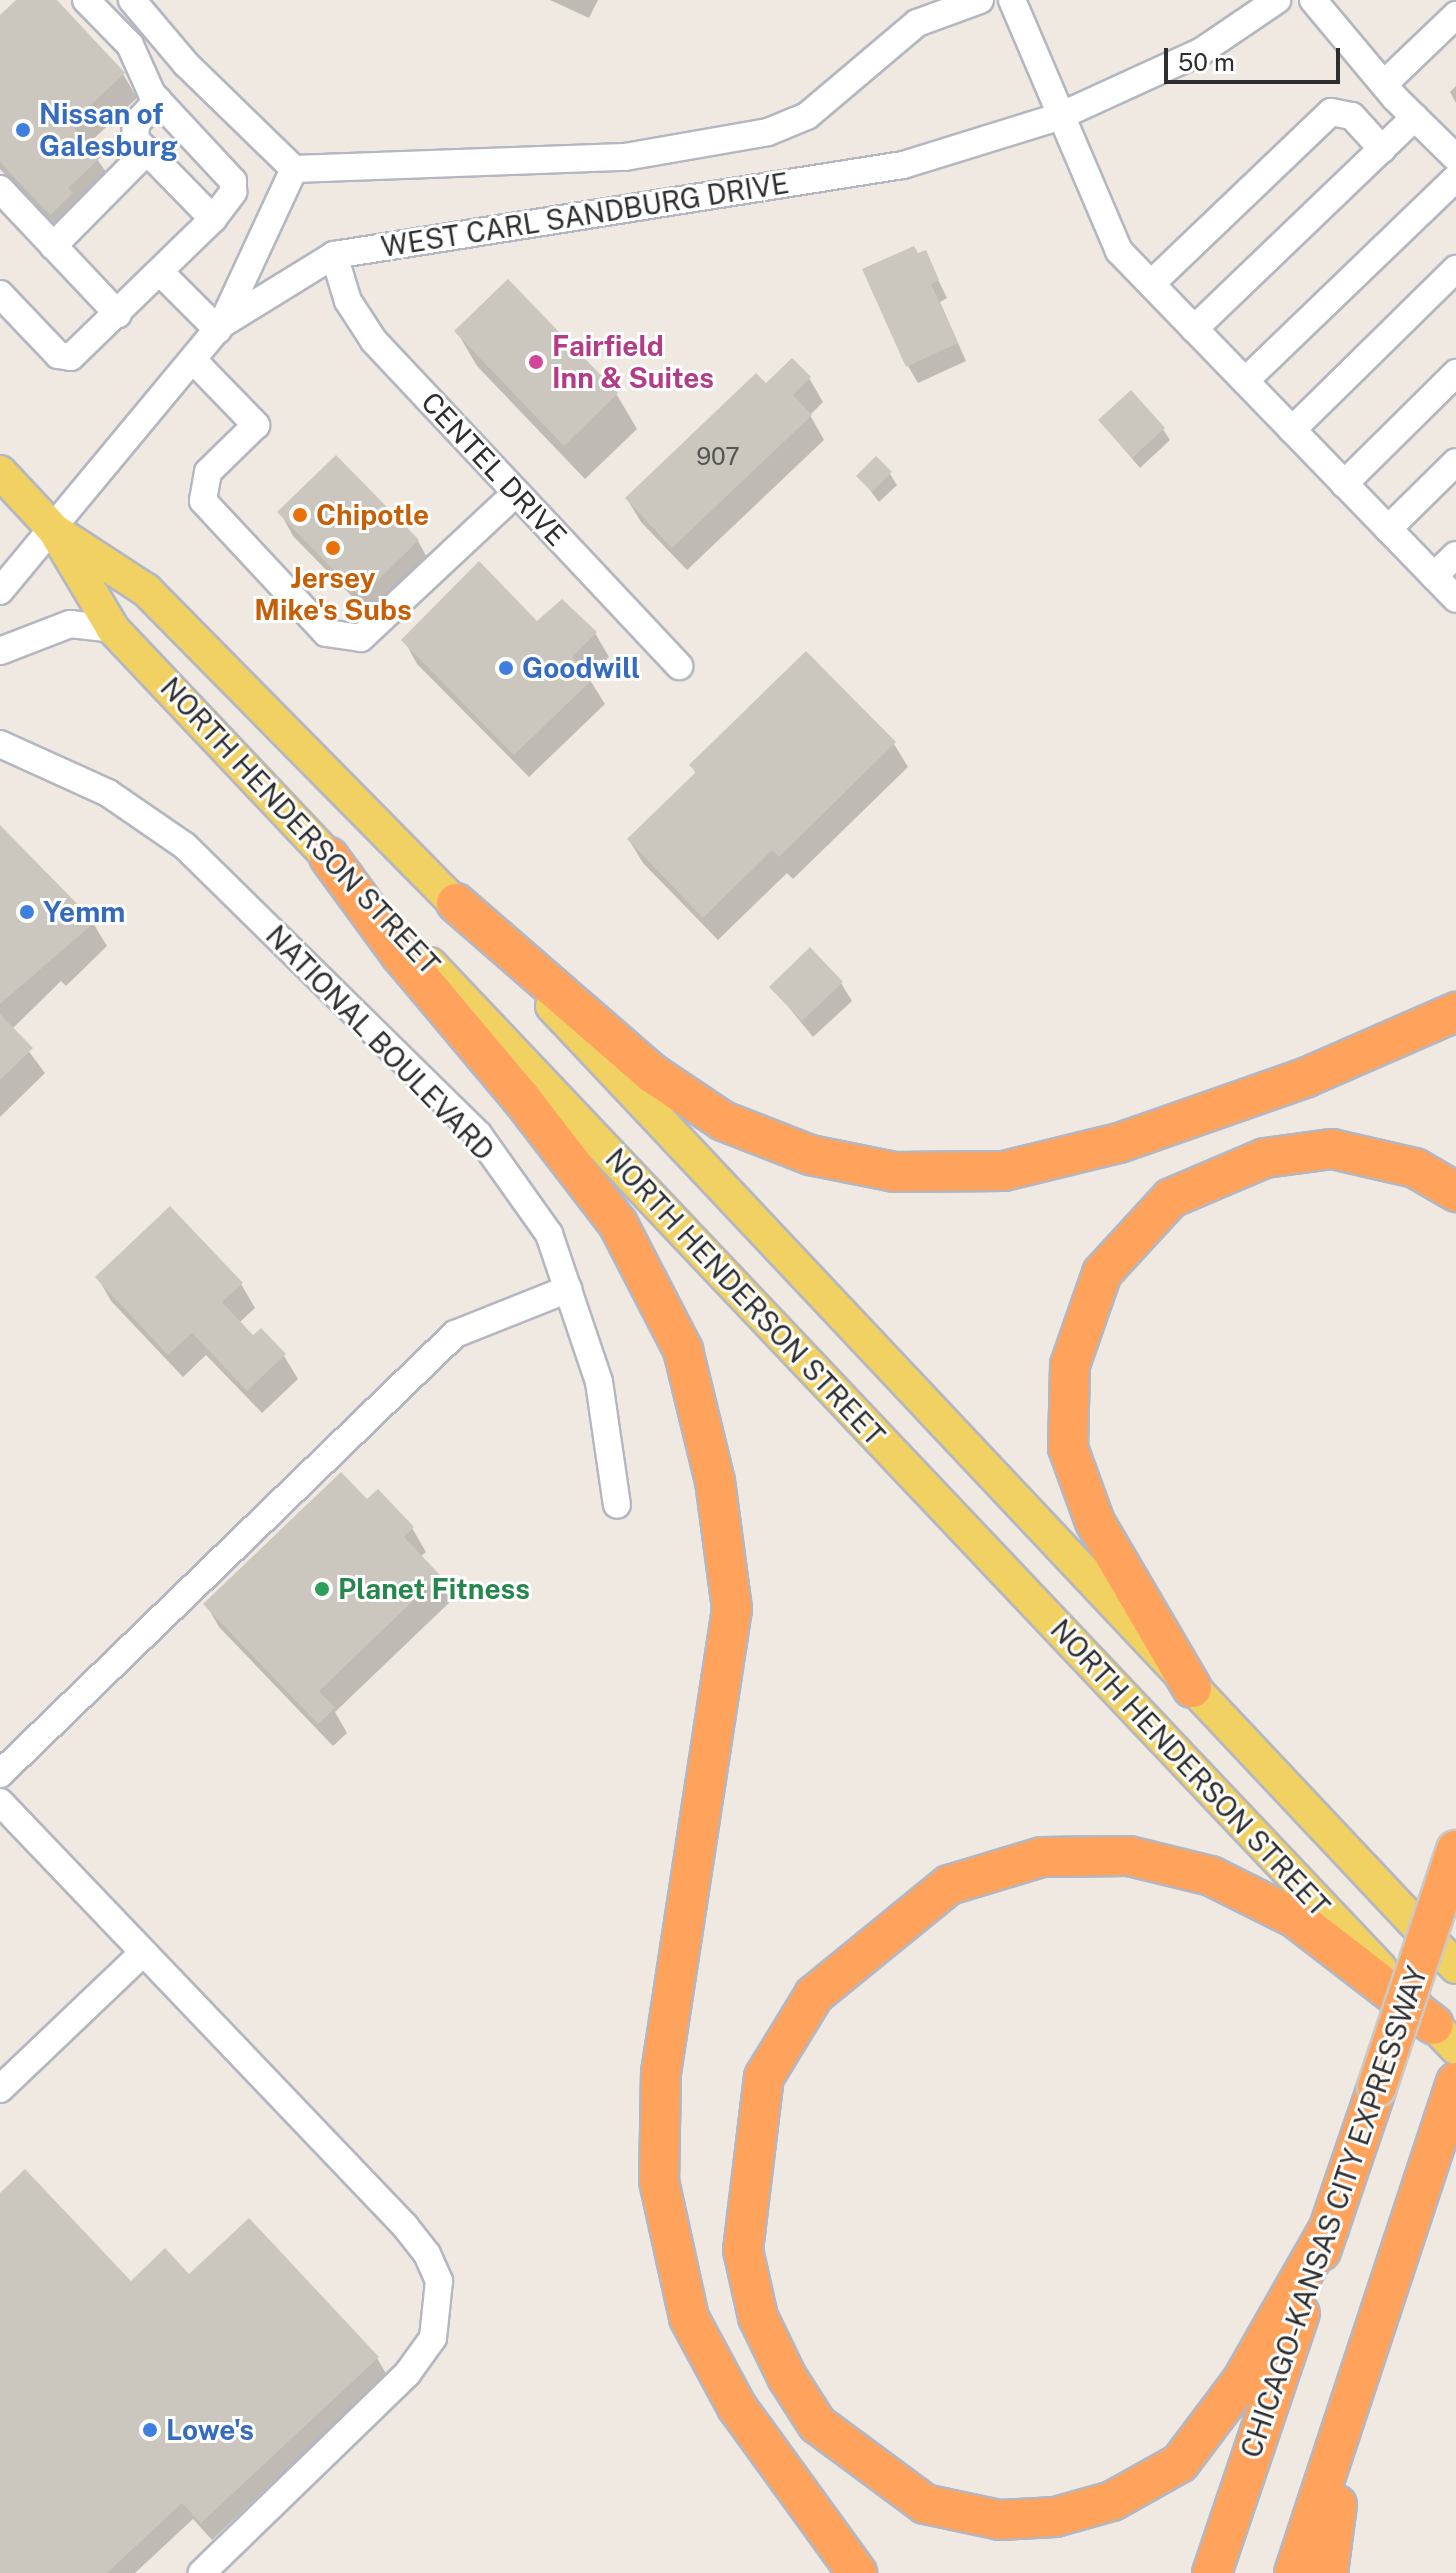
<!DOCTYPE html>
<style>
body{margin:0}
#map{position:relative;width:1456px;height:2573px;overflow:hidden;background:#efe9e1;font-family:"Public Sans",sans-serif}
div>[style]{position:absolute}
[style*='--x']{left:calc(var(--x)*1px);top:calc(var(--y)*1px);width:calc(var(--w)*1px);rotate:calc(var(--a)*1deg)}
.shadow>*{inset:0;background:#0003}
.building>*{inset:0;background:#cbc7bf}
.roads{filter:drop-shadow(2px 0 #b4b7c1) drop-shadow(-2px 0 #b4b7c1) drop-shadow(0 2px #b4b7c1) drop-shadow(0 -2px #b4b7c1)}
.minor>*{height:26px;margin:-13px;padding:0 13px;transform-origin:13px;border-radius:13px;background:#fff}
.major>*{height:32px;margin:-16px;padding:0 16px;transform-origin:16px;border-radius:16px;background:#f2d163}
.highway>*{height:38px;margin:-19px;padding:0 19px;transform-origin:19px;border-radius:19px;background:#ffa35c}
.bridges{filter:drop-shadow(2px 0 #c9c9c9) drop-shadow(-2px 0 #c9c9c9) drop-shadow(0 2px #c9c9c9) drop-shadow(0 -2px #c9c9c9)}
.highway-bridge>*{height:38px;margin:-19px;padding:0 19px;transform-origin:19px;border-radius:19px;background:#ffa35c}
.dots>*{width:22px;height:22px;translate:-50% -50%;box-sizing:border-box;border:4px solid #fff;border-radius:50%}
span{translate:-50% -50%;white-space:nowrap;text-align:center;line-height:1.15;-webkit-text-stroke:6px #fff;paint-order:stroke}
.number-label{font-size:24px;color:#555452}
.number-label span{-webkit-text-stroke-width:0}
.shop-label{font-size:28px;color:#366cbe;font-weight:700}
.left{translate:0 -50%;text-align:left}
.street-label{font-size:28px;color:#2e2e2e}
.hotel-label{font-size:28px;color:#b23c85;font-weight:700}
.food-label{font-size:28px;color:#c56008;font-weight:700}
.leisure-label{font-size:28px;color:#27864d;font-weight:700}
.scale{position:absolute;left:1164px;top:48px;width:176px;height:36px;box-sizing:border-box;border:4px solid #2e2e2e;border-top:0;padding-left:10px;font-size:24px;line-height:28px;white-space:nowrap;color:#2e2e2e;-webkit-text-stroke:6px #fff;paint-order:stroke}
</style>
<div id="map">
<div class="shadow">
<div style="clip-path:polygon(19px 0,54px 0,123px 74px,137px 98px,87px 145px,113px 182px,64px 238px,0 169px,0 18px)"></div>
<div style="clip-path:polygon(550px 0,598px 0,589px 18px)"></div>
<div style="clip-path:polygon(1456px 86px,1456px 103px,1450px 92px)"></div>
<div style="clip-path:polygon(925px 253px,947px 298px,940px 302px,966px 361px,918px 383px,908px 366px,918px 256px)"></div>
<div style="clip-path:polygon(508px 282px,617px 395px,637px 429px,585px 479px,477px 366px,457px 332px)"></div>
<div style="clip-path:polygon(809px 378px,823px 402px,810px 415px,824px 440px,687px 570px,641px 522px,627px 499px,766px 386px)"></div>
<div style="clip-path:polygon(1100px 421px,1163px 429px,1170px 440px,1140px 468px)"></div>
<div style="clip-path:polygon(336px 458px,418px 541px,431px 565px,374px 619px,293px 536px,280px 512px)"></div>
<div style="clip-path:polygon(890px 474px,897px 485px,879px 502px,859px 476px)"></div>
<div style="clip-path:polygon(537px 623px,595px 633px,609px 657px,588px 677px,605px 704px,529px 777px,417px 664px,404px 640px)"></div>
<div style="clip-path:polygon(806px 653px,894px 744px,908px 767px,793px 879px,787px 873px,718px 940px,643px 863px,629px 840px,696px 774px,692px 766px)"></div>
<div style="clip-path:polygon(0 828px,93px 923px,107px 946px,66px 986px,61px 981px,12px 1029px,45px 1073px,0 1117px)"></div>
<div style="clip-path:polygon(841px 983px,852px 1001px,813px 1037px,772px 987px)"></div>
<div style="clip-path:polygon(98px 1278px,241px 1284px,255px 1308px,239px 1323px,253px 1338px,284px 1356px,298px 1379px,262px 1413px,206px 1355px,183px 1377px,111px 1301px)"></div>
<div style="clip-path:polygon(367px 1502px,412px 1528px,426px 1552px,420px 1557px,452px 1600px,335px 1712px,347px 1733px,333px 1746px,219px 1627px,206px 1604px)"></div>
<div style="clip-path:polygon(0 2196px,131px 2284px,189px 2277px,377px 2358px,387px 2375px,212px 2540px,193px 2519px,135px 2573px,0 2573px)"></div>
</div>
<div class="building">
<div style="clip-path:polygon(16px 0,57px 0,125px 73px,70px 124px,101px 157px,68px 188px,73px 193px,50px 215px,0 162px,0 15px)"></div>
<div style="clip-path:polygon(914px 246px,918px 253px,926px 250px,939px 280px,931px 284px,958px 343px,906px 367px,862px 269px)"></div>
<div style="clip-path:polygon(508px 279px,618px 393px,564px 446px,454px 331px)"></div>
<div style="clip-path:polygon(792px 358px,811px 377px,793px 395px,812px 415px,672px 548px,625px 498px,756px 373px,766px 383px)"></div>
<div style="clip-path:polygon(1131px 390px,1165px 428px,1132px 458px,1098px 420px)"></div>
<div style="clip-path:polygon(336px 455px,419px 540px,360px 597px,277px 512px)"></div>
<div style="clip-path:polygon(876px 456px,892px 472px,872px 492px,856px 476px)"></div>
<div style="clip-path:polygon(479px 561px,537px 621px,562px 599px,597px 632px,572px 657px,593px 679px,514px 755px,401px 640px)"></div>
<div style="clip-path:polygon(806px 651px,896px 742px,779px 857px,772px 850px,703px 918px,627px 839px,696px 772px,689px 765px)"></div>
<div style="clip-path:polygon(0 825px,95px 922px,0 1004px)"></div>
<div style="clip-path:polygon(810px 947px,843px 982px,802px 1021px,769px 987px)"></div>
<div style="clip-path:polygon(0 1014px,33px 1048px,0 1080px)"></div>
<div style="clip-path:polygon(170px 1206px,243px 1283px,222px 1302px,253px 1335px,261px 1328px,286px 1354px,247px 1391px,192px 1333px,168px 1355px,95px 1277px)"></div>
<div style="clip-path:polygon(341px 1472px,367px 1499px,378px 1489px,414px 1527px,404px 1537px,440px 1575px,319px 1691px,335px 1708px,318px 1724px,203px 1604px)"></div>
<div style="clip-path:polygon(25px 2169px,131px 2281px,165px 2248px,189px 2274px,249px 2218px,379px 2357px,201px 2523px,182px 2503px,107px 2573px,0 2573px,0 2193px)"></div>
</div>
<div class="roads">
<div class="minor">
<div style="--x:132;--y:0;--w:84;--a:49.8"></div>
<div style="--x:186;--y:64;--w:151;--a:44.2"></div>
<div style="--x:294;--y:169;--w:331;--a:-2.1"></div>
<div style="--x:625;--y:157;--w:145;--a:-9.9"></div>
<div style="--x:768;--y:132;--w:42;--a:-22.3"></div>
<div style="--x:807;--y:116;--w:144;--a:-40.2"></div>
<div style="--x:917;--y:23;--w:67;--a:-20.1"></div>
<div style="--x:1012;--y:0;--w:273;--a:66.9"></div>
<div style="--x:1119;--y:251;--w:484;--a:45.9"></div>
<div style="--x:1313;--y:0;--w:128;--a:50.1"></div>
<div style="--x:1395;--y:98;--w:86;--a:44.5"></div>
<div style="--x:1384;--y:84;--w:100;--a:-43.8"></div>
<div style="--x:158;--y:100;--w:33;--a:133"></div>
<div style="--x:136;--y:124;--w:15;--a:94"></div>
<div style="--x:135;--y:139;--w:112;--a:45.7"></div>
<div style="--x:0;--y:189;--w:172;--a:46.7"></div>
<div style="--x:53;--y:246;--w:134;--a:-45.3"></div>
<div style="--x:334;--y:255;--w:48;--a:73.1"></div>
<div style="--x:348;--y:301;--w:48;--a:57"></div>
<div style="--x:374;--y:341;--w:446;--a:46.8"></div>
<div style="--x:160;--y:272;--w:82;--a:45"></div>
<div style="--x:1151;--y:284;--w:249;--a:-43.7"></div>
<div style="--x:1331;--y:112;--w:21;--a:11"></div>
<div style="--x:1352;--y:116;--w:45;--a:47.7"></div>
<div style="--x:0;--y:294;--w:84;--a:46.4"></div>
<div style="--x:58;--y:355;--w:13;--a:9"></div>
<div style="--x:71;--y:357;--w:198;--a:-44.2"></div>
<div style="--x:213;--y:219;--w:34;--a:-53"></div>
<div style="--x:233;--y:192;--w:11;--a:-90"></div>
<div style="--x:233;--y:181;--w:119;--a:-133"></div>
<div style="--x:152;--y:94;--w:54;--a:-114.2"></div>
<div style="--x:130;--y:45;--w:63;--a:-134.4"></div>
<div style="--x:222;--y:324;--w:171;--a:-65.1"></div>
<div style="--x:1194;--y:329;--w:306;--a:-43.8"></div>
<div style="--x:193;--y:360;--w:91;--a:45.9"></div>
<div style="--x:256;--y:425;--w:67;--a:135.6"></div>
<div style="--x:208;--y:472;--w:29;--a:100"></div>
<div style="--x:203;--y:501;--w:180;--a:47"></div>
<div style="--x:326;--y:633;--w:35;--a:8"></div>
<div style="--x:361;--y:638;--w:212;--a:-43.1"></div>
<div style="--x:1245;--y:381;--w:293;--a:-43.9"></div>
<div style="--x:1292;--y:430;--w:230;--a:-44.5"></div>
<div style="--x:1344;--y:484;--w:158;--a:-44.7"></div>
<div style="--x:1388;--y:529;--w:95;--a:-44.6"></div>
<div style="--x:1434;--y:576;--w:30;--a:-44"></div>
<div style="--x:0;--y:591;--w:347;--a:-50.3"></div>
<div style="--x:222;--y:324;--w:132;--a:-31.6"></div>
<div style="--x:334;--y:255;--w:576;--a:-8.99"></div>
<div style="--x:903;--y:165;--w:162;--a:-17.2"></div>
<div style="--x:1058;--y:117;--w:158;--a:-24.6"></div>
<div style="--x:1202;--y:51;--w:91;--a:-34.2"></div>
<div style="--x:0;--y:651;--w:75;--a:-21.1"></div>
<div style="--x:70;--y:624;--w:43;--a:6.6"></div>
<div style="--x:0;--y:744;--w:119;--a:24.4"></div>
<div style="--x:108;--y:793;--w:93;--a:34.5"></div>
<div style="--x:185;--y:846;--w:411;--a:44.5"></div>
<div style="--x:478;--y:1134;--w:123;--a:54.6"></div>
<div style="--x:549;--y:1234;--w:156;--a:71.3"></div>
<div style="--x:599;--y:1382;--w:124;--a:81.7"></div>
<div style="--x:0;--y:1774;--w:633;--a:-44.04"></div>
<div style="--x:455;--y:1334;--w:122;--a:-21.7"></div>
<div style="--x:0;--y:1802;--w:586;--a:46.31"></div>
<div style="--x:405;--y:2226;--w:36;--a:52"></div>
<div style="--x:427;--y:2254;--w:30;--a:66"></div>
<div style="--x:439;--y:2281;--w:57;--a:96"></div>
<div style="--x:433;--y:2338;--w:44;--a:125.8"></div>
<div style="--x:407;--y:2374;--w:286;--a:135.9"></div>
<div style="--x:0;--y:2089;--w:197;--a:-43.6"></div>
</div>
<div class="major">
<div style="--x:0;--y:472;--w:79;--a:47"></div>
<div style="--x:54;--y:530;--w:115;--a:59.2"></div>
<div style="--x:113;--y:629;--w:339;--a:46.6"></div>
<div style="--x:60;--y:534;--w:103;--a:33.1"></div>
<div style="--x:146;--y:590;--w:462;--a:45.4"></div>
<div style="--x:430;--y:964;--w:1382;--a:46.58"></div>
<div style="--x:552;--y:1006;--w:1319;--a:46.75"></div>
<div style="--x:1417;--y:2007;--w:57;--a:46.4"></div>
</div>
<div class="highway">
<div style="--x:329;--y:857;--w:120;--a:53.8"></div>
<div style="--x:400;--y:954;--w:188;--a:50"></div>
<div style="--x:521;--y:1098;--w:159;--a:52.4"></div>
<div style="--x:618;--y:1224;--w:142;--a:62.7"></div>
<div style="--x:683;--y:1350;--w:135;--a:76.3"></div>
<div style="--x:715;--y:1481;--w:129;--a:82.4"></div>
<div style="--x:732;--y:1609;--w:467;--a:98.7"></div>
<div style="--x:661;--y:2071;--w:110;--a:91"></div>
<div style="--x:659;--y:2181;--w:140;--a:77.6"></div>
<div style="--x:689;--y:2318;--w:101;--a:61.7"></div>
<div style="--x:737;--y:2407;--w:205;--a:54.1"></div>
<div style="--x:456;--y:903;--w:261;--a:41"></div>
<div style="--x:653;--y:1074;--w:84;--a:33.9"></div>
<div style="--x:723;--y:1121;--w:93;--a:21.3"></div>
<div style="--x:810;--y:1155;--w:86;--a:11.4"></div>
<div style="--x:894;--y:1172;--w:110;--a:-0.5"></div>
<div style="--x:1004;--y:1171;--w:118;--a:-13.7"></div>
<div style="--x:1119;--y:1143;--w:199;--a:-19.3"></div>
<div style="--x:1307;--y:1077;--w:163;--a:-23.6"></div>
<div style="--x:1192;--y:1688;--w:192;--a:-120.3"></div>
<div style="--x:1095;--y:1522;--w:79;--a:-110"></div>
<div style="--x:1068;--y:1448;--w:83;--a:-88.6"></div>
<div style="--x:1070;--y:1365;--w:97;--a:-70.8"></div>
<div style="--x:1102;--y:1273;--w:102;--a:-47.4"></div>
<div style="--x:1171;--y:1198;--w:102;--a:-23.1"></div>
<div style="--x:1265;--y:1158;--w:68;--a:-7.7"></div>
<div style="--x:1332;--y:1149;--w:85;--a:12.9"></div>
<div style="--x:1415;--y:1168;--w:48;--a:30.3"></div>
<div style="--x:1329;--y:2228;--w:177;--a:119.7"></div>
<div style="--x:1241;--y:2382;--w:101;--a:127"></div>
<div style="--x:1180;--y:2463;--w:78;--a:150.8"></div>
<div style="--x:1112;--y:2501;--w:59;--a:164.3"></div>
<div style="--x:1055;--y:2517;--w:55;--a:176.9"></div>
<div style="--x:1000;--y:2520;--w:77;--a:-168"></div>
<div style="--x:925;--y:2504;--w:134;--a:-143.5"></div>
<div style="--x:817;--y:2424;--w:56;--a:-122.6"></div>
<div style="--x:787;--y:2377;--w:67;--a:-115.8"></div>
<div style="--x:758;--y:2317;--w:69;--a:-102.6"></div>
<div style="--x:743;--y:2250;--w:174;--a:-83.1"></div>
<div style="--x:764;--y:2077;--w:96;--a:-58.6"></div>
<div style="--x:814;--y:1995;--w:174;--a:-39.2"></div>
<div style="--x:949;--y:1885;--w:97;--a:-16.8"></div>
<div style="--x:1042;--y:1857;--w:87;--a:-0.7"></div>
<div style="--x:1129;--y:1856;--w:84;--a:13.7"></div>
<div style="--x:1211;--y:1876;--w:94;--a:26.6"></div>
<div style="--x:1295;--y:1918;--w:175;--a:37.6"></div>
<div style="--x:1321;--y:2251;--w:173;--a:-71.1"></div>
<div style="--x:1212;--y:2573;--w:274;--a:-71.3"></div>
<div style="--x:1294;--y:2573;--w:517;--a:-71.74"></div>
<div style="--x:1328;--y:2573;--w:69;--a:-82.5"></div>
</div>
</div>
<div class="bridges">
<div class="highway-bridge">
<div style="--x:1377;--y:2087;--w:250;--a:-71.6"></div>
</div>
</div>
<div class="dots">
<div style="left:23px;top:130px;background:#3f7fe0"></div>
<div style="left:536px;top:362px;background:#d1479c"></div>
<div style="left:300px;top:515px;background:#e8710a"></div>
<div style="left:333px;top:548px;background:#e8710a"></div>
<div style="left:506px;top:668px;background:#3f7fe0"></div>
<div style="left:27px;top:912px;background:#3f7fe0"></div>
<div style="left:322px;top:1589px;background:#2e9e5b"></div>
<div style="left:150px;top:2430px;background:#3f7fe0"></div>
</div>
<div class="number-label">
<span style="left:718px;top:457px">907</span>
</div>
<div class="shop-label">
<span class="left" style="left:39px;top:130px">Nissan of<br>Galesburg</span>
<span class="left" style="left:522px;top:668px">Goodwill</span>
<span class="left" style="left:43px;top:912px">Yemm</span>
<span class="left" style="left:166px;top:2430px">Lowe's</span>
</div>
<div class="street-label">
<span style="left:585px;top:215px;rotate:-9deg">WEST CARL SANDBURG DRIVE</span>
<span style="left:494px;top:469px;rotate:47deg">CENTEL DRIVE</span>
<span style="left:300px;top:826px;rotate:47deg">NORTH HENDERSON STREET</span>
<span style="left:380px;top:1043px;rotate:46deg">NATIONAL BOULEVARD</span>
<span style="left:745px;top:1297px;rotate:47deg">NORTH HENDERSON STREET</span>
<span style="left:1190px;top:1768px;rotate:47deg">NORTH HENDERSON STREET</span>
<span style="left:1334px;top:2212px;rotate:-71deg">CHICAGO-KANSAS CITY EXPRESSWAY</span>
</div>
<div class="hotel-label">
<span class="left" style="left:552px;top:362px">Fairfield<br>Inn &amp; Suites</span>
</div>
<div class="food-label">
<span class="left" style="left:316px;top:515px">Chipotle</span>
<span style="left:333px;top:594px">Jersey<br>Mike's Subs</span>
</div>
<div class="leisure-label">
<span class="left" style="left:338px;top:1589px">Planet Fitness</span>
</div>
<div class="scale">50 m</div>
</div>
